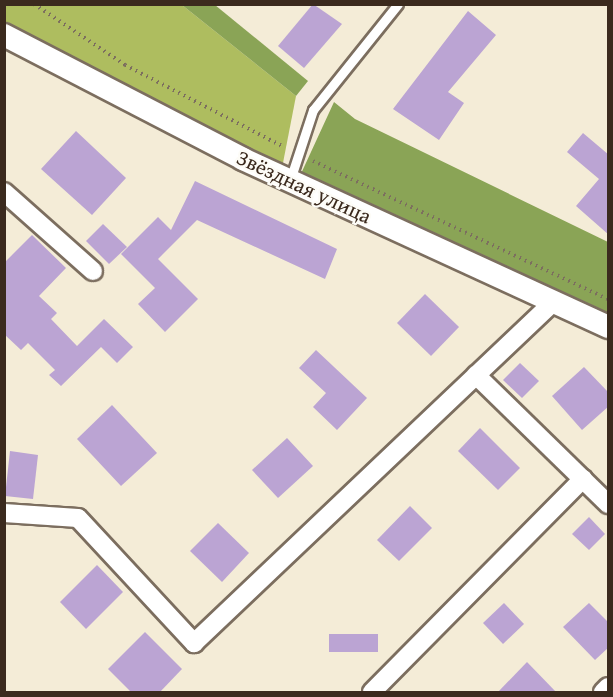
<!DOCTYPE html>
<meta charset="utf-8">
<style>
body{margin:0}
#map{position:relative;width:613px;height:697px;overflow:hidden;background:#f4ecd7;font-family:"Gentium Book Plus",serif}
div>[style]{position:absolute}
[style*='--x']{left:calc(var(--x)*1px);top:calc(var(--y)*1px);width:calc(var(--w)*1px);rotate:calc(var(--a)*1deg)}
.green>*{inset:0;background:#aebd5f}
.forest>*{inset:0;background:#8aa456}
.building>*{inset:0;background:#bba4d3}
.path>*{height:4px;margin-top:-2px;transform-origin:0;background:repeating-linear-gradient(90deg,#7c6e5f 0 1.5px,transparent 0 6px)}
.roads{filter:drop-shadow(2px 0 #7c6e5f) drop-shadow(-2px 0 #7c6e5f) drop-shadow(0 2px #7c6e5f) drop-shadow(0 -2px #7c6e5f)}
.service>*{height:9px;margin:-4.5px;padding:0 4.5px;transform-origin:4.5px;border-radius:4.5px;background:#fff}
.minor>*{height:18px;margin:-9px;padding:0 9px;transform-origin:9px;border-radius:9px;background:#fff}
.tertiary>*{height:22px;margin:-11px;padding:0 11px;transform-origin:11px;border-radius:11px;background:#fff}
span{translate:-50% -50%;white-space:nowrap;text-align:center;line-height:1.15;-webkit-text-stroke:4.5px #fdfcf7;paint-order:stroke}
.street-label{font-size:21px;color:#3b2a1e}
.frame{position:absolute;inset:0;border:6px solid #3b2a1e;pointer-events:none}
</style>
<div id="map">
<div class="green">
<div style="clip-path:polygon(5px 5px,182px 5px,296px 96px,282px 168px,5px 26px)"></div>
</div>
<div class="forest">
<div style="clip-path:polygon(182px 5px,215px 5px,308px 81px,296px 96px)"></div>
<div style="clip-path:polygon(334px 102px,355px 119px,608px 242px,608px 317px,299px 178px)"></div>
</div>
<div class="building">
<div style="clip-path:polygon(313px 4px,342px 24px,304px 68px,278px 46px)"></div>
<div style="clip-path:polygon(468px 11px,496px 35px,448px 92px,464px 103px,439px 140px,393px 109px)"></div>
<div style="clip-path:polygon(76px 131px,126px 178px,92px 215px,41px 169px)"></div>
<div style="clip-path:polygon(583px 133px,609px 155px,609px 235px,576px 206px,599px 179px,567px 152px)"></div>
<div style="clip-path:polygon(195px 181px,337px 249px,325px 279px,197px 220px,158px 259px,198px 299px,165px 332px,138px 304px,155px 288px,121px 254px,158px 217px,171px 230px)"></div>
<div style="clip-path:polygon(103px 224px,127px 247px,109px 264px,86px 241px)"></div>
<div style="clip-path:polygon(32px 235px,66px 268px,39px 296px,57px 313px,51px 319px,77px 346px,104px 319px,133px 347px,117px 363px,101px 347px,61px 386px,49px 375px,55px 370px,28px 343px,21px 350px,4px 334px,4px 263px)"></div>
<div style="clip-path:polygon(425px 294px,459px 327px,431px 356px,397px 323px)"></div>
<div style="clip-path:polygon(316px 350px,367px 398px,337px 430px,313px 407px,326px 393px,299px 368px)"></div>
<div style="clip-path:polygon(520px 363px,539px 381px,522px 398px,503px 380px)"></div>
<div style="clip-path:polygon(584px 367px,609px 393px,609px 406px,582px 430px,552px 396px)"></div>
<div style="clip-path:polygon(112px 405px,157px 453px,121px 486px,77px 439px)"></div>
<div style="clip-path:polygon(480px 428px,520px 468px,498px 490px,458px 451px)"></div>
<div style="clip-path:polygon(287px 438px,313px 466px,278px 498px,252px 470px)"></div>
<div style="clip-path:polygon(10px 451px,38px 455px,33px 499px,5px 496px)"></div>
<div style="clip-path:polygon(410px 506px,432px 528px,399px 561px,377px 540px)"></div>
<div style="clip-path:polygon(589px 517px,605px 534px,589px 550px,572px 534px)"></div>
<div style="clip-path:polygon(218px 523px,249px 553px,222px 582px,190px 551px)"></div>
<div style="clip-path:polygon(97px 565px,123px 592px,86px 629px,60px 602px)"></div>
<div style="clip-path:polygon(504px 603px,524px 624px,503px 644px,483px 623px)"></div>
<div style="clip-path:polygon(589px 603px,609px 623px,609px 647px,595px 660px,563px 627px)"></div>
<div style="clip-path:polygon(145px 632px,182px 669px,159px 693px,132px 693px,108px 669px)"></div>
<div style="clip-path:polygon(329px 634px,378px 634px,378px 652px,329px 652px)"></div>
<div style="clip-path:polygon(527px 662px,557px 693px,497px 693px)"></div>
</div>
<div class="path">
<div style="--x:34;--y:4;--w:110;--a:33.8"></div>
<div style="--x:125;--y:65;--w:179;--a:27.3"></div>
<div style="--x:313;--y:161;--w:326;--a:25.1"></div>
</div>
<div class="roads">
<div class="service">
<div style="--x:290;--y:180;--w:74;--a:-71.8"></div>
<div style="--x:313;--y:110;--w:136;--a:-51.3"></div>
</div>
<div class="minor">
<div style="--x:4;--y:192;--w:119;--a:41.6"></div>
<div style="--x:476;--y:375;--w:185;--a:44.3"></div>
<div style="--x:4;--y:513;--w:74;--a:3.9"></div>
<div style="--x:78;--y:518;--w:171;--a:47.1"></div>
<div style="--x:194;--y:643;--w:495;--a:-43.5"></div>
<div style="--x:372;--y:692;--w:300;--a:-45.3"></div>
<div style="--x:603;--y:692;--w:7;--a:-45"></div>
</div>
<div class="tertiary">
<div style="--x:4;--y:35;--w:269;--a:27.4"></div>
<div style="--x:243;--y:159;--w:402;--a:24.7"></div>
</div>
</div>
<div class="street-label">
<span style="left:304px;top:187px;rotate:25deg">Звёздная улица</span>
</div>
<div class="frame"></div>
</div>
